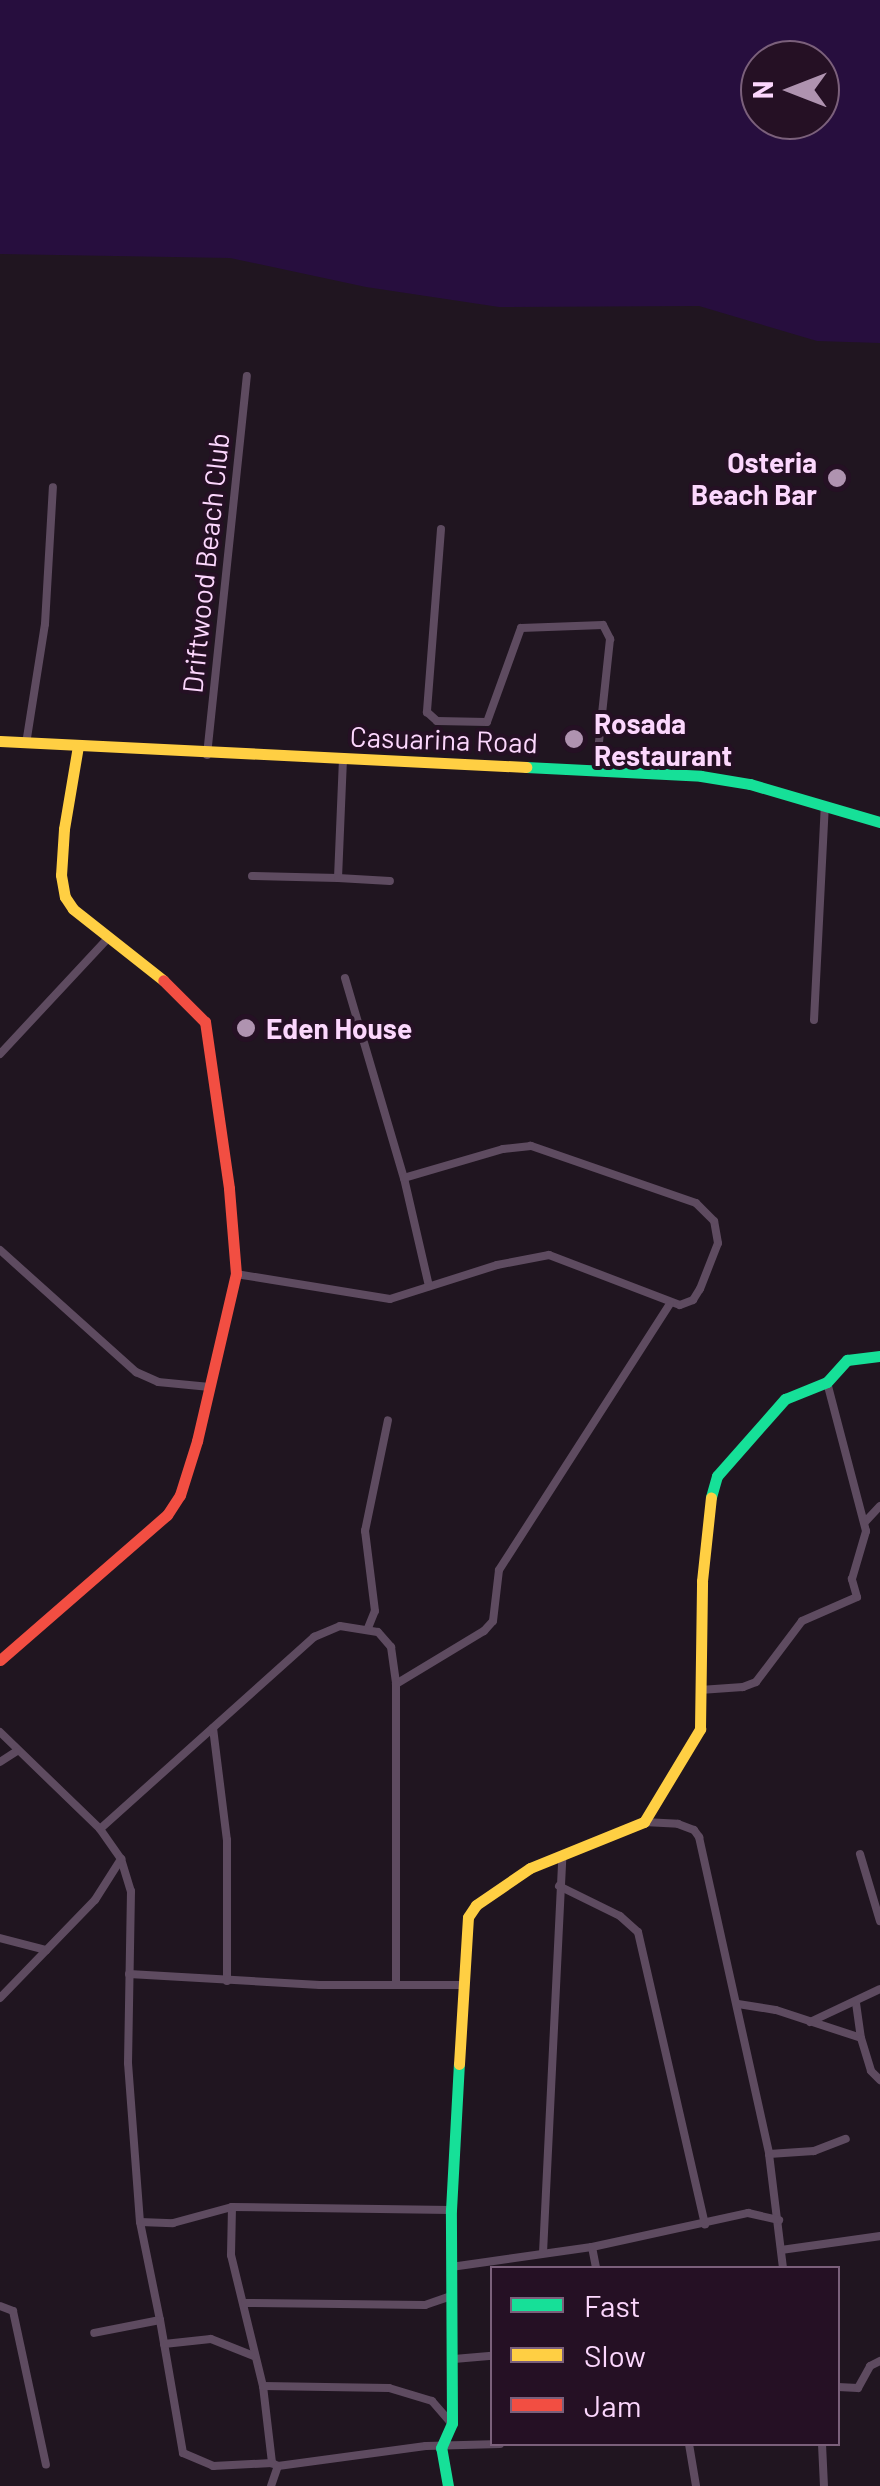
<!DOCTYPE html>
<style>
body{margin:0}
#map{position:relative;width:880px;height:2486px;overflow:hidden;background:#201520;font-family:Barlow,sans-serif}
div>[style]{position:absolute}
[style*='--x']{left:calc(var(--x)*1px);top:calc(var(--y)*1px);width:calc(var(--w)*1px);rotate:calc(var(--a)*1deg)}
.water>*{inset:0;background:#270e3e}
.street>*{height:8px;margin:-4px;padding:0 4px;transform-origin:4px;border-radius:4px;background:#5e4b60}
.fast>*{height:11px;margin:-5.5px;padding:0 5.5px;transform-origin:5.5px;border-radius:5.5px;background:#16e098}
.slow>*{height:11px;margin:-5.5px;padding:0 5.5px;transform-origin:5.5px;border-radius:5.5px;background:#ffcf43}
.jam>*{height:11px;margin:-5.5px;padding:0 5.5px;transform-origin:5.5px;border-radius:5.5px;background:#f24e42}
.dots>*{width:28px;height:28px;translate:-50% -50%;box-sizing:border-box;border:5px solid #251024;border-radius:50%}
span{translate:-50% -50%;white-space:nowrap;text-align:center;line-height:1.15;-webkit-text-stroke:8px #251024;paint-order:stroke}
.poi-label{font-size:28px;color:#fcd7fd;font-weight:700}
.right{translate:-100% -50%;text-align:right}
.left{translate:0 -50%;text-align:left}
.street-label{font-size:28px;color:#fcd7fd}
.legend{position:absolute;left:490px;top:2266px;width:350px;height:180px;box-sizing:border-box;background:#251024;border:2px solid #7b607b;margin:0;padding:12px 18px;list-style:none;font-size:30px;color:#fcd7fd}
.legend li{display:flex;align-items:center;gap:20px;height:50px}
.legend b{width:50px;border:2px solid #7b607b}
.north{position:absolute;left:740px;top:40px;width:100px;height:100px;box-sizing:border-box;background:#251024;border:2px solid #7b607b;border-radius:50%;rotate:270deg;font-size:28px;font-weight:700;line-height:40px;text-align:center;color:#fcd7fd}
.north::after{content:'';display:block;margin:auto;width:35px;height:45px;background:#af93b0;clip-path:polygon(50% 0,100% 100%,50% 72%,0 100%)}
</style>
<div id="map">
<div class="water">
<div style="clip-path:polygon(evenodd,0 0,880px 0,880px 343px,817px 341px,699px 306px,499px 307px,366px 287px,230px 258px,0 254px,0 0,760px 60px,820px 60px,820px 120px,760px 120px,760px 60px)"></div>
</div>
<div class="street">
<div style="--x:441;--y:529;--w:184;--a:94.4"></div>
<div style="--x:427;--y:712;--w:13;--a:42"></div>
<div style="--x:437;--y:721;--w:50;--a:1.1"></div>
<div style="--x:487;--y:722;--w:100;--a:-70.1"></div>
<div style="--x:521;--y:628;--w:82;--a:-2.1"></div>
<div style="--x:603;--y:625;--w:16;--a:63"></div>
<div style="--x:610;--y:639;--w:132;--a:96.1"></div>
<div style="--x:26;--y:744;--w:121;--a:-81"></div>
<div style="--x:45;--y:624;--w:137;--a:-86.7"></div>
<div style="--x:207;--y:755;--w:381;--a:-84"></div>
<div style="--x:252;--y:876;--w:86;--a:1.3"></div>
<div style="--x:338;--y:878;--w:117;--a:-87.6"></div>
<div style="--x:338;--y:878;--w:52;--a:3.3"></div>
<div style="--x:345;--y:978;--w:209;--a:73.6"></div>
<div style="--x:404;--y:1178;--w:111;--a:77"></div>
<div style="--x:814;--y:1020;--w:214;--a:-87.1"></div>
<div style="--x:0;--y:1054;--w:160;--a:-47"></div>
<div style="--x:0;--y:1250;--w:183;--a:41.9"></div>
<div style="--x:136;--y:1372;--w:24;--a:24"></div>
<div style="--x:158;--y:1382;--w:52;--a:5.5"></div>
<div style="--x:236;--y:1274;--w:156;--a:9.2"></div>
<div style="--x:390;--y:1299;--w:112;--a:-17.6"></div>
<div style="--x:497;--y:1265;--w:53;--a:-10.9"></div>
<div style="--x:549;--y:1255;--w:140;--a:20.9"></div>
<div style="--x:680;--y:1305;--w:14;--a:-21"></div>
<div style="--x:693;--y:1300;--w:13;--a:-58"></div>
<div style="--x:700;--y:1289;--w:49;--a:-68.6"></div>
<div style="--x:718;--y:1243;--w:22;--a:-100"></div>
<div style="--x:714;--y:1221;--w:25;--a:-135"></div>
<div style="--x:696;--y:1203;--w:175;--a:-160.9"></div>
<div style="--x:531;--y:1146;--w:28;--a:174"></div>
<div style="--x:503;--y:1149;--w:103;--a:163.7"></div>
<div style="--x:865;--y:1522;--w:22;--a:-47"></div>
<div style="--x:368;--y:1628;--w:18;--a:-68"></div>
<div style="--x:375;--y:1611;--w:81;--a:-97.1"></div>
<div style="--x:365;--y:1531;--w:113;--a:-78.3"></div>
<div style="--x:396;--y:1684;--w:103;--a:-31.1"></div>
<div style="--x:484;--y:1631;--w:13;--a:-48"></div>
<div style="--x:493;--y:1621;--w:51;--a:-83.3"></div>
<div style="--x:499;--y:1570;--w:316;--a:-57.3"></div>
<div style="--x:700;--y:1690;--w:43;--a:-4"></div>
<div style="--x:743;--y:1687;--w:14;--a:-21"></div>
<div style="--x:756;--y:1682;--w:76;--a:-53"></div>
<div style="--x:802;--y:1621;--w:60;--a:-23.6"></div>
<div style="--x:857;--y:1597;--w:19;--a:-106"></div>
<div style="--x:852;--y:1579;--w:50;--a:-73.7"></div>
<div style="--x:866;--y:1531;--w:154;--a:-104.7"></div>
<div style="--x:213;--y:1728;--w:113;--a:82.9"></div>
<div style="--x:227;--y:1840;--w:141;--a:90"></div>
<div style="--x:0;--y:1732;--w:139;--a:44.1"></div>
<div style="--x:100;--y:1829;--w:37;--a:55"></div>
<div style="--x:121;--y:1859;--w:34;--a:73"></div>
<div style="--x:131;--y:1891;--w:172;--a:91"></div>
<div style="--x:128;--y:2063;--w:159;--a:85.7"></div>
<div style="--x:140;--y:2222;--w:100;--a:78.5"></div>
<div style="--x:160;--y:2320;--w:67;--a:168.9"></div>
<div style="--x:0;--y:1762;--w:20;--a:-33"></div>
<div style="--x:644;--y:1822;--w:34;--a:3"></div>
<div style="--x:678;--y:1824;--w:17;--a:21"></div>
<div style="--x:694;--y:1830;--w:9;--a:54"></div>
<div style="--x:699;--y:1837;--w:325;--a:77.5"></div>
<div style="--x:769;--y:2154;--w:115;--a:83"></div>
<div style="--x:100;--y:1829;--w:288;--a:-41.9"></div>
<div style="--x:314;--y:1637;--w:28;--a:-23"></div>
<div style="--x:340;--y:1626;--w:38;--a:9"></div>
<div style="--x:378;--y:1632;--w:20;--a:49"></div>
<div style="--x:391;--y:1647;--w:37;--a:82"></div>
<div style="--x:396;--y:1684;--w:300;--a:90"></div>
<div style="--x:860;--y:1854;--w:70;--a:73.4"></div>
<div style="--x:559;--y:1886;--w:68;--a:26.2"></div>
<div style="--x:620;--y:1916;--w:24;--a:42"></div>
<div style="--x:638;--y:1932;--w:300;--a:77.1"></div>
<div style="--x:0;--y:1938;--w:48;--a:14.6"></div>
<div style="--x:129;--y:1974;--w:191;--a:3.3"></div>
<div style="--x:320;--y:1985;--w:144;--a:0"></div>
<div style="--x:0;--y:1998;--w:136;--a:-45.9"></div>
<div style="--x:95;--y:1900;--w:49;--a:-57.6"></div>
<div style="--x:856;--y:2003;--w:35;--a:82"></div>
<div style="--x:738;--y:2004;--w:38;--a:9"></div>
<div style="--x:776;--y:2010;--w:89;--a:18.2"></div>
<div style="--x:861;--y:2038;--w:34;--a:73"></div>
<div style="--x:871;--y:2071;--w:13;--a:45"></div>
<div style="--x:810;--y:2022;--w:77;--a:-25.2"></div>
<div style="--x:769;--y:2154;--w:45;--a:-3.8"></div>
<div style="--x:814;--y:2151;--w:34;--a:-21"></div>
<div style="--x:232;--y:2207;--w:48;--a:91.2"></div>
<div style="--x:231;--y:2255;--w:135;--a:76.3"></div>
<div style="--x:263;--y:2386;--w:78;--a:83.3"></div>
<div style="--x:272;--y:2463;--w:7;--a:27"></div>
<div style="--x:140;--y:2222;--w:33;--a:2"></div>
<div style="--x:173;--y:2223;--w:61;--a:-15.2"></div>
<div style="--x:232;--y:2207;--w:219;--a:0.8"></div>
<div style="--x:592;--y:2247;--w:21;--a:79"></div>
<div style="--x:781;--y:2250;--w:100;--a:-8"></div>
<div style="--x:543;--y:2253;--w:394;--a:-87.2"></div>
<div style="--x:451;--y:2267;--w:142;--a:-8.1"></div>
<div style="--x:592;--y:2247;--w:160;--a:-12.3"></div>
<div style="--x:748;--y:2213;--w:32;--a:13"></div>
<div style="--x:245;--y:2303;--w:180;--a:0.6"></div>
<div style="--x:425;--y:2305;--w:28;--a:-19"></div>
<div style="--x:0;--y:2306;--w:14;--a:21"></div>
<div style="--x:13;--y:2311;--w:157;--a:77.9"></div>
<div style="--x:160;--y:2320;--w:135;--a:80.2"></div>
<div style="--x:183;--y:2453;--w:33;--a:23"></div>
<div style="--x:213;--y:2466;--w:59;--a:-2.9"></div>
<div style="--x:164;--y:2344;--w:47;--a:-6.1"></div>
<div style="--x:211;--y:2339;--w:46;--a:21.6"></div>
<div style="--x:454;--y:2359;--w:38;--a:-5"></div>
<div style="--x:263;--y:2386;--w:126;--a:0.9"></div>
<div style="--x:389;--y:2388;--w:45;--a:16.8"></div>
<div style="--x:432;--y:2401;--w:29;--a:49"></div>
<div style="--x:838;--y:2387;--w:20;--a:3"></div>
<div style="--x:858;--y:2388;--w:25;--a:-61"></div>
<div style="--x:870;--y:2366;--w:11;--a:-27"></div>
<div style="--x:689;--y:2444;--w:43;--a:80.5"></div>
<div style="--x:822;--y:2444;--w:42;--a:87.3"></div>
<div style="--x:278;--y:2466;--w:149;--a:-7.7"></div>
<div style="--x:426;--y:2446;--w:74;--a:-1.5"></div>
<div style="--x:271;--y:2486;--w:21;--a:-71"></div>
</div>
<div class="fast">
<div style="--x:526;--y:767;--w:175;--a:2.9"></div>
<div style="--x:701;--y:776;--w:50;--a:9.3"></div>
<div style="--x:750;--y:784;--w:135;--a:16.3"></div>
<div style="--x:711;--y:1497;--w:22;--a:-74"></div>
<div style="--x:717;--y:1476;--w:103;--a:-48.6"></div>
<div style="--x:785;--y:1399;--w:45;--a:-22"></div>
<div style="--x:827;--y:1382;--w:30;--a:-48"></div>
<div style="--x:847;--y:1360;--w:33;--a:-7"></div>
<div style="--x:448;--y:2486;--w:39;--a:-100"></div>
<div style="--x:441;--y:2448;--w:27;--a:-66"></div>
<div style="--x:452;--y:2423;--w:213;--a:-90.3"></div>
<div style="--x:451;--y:2210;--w:146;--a:-86.9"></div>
</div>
<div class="slow">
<div style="--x:0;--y:741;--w:527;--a:2.83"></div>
<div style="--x:78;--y:746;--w:84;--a:99.6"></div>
<div style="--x:64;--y:829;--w:46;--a:93.7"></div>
<div style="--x:61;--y:875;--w:22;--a:80"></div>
<div style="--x:65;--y:897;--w:14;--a:56"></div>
<div style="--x:73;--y:909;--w:115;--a:38.3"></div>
<div style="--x:459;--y:2064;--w:147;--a:-86.5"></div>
<div style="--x:468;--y:1917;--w:14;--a:-56"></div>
<div style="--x:476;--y:1905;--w:65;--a:-34.4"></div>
<div style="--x:530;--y:1868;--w:123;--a:-22"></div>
<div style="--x:644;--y:1822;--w:109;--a:-58.9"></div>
<div style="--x:700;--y:1729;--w:148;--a:-89.2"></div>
<div style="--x:702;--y:1581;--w:84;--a:-83.9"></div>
</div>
<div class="jam">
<div style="--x:0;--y:1660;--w:221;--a:-41"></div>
<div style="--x:167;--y:1515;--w:24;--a:-57"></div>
<div style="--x:180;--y:1495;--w:57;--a:-72.5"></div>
<div style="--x:197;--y:1441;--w:171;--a:-76.9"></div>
<div style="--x:236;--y:1274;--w:86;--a:-94.7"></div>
<div style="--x:229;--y:1188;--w:168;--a:-98.2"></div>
<div style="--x:205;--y:1022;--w:59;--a:-135"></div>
</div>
<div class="dots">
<div style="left:837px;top:478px;background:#af93b0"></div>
<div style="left:574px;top:739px;background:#af93b0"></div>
<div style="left:246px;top:1028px;background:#af93b0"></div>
</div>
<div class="poi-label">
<span class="right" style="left:817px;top:478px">Osteria<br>Beach Bar</span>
<span class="left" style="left:594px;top:739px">Rosada<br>Restaurant</span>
<span class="left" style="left:266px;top:1028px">Eden House</span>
</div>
<div class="street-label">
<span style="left:205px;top:563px;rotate:-84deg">Driftwood Beach Club</span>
<span style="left:444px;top:739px;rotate:2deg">Casuarina Road</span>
</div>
<ul class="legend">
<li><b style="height:12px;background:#16e098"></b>Fast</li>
<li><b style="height:12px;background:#ffcf43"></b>Slow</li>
<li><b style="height:12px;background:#f24e42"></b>Jam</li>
</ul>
<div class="north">N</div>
</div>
